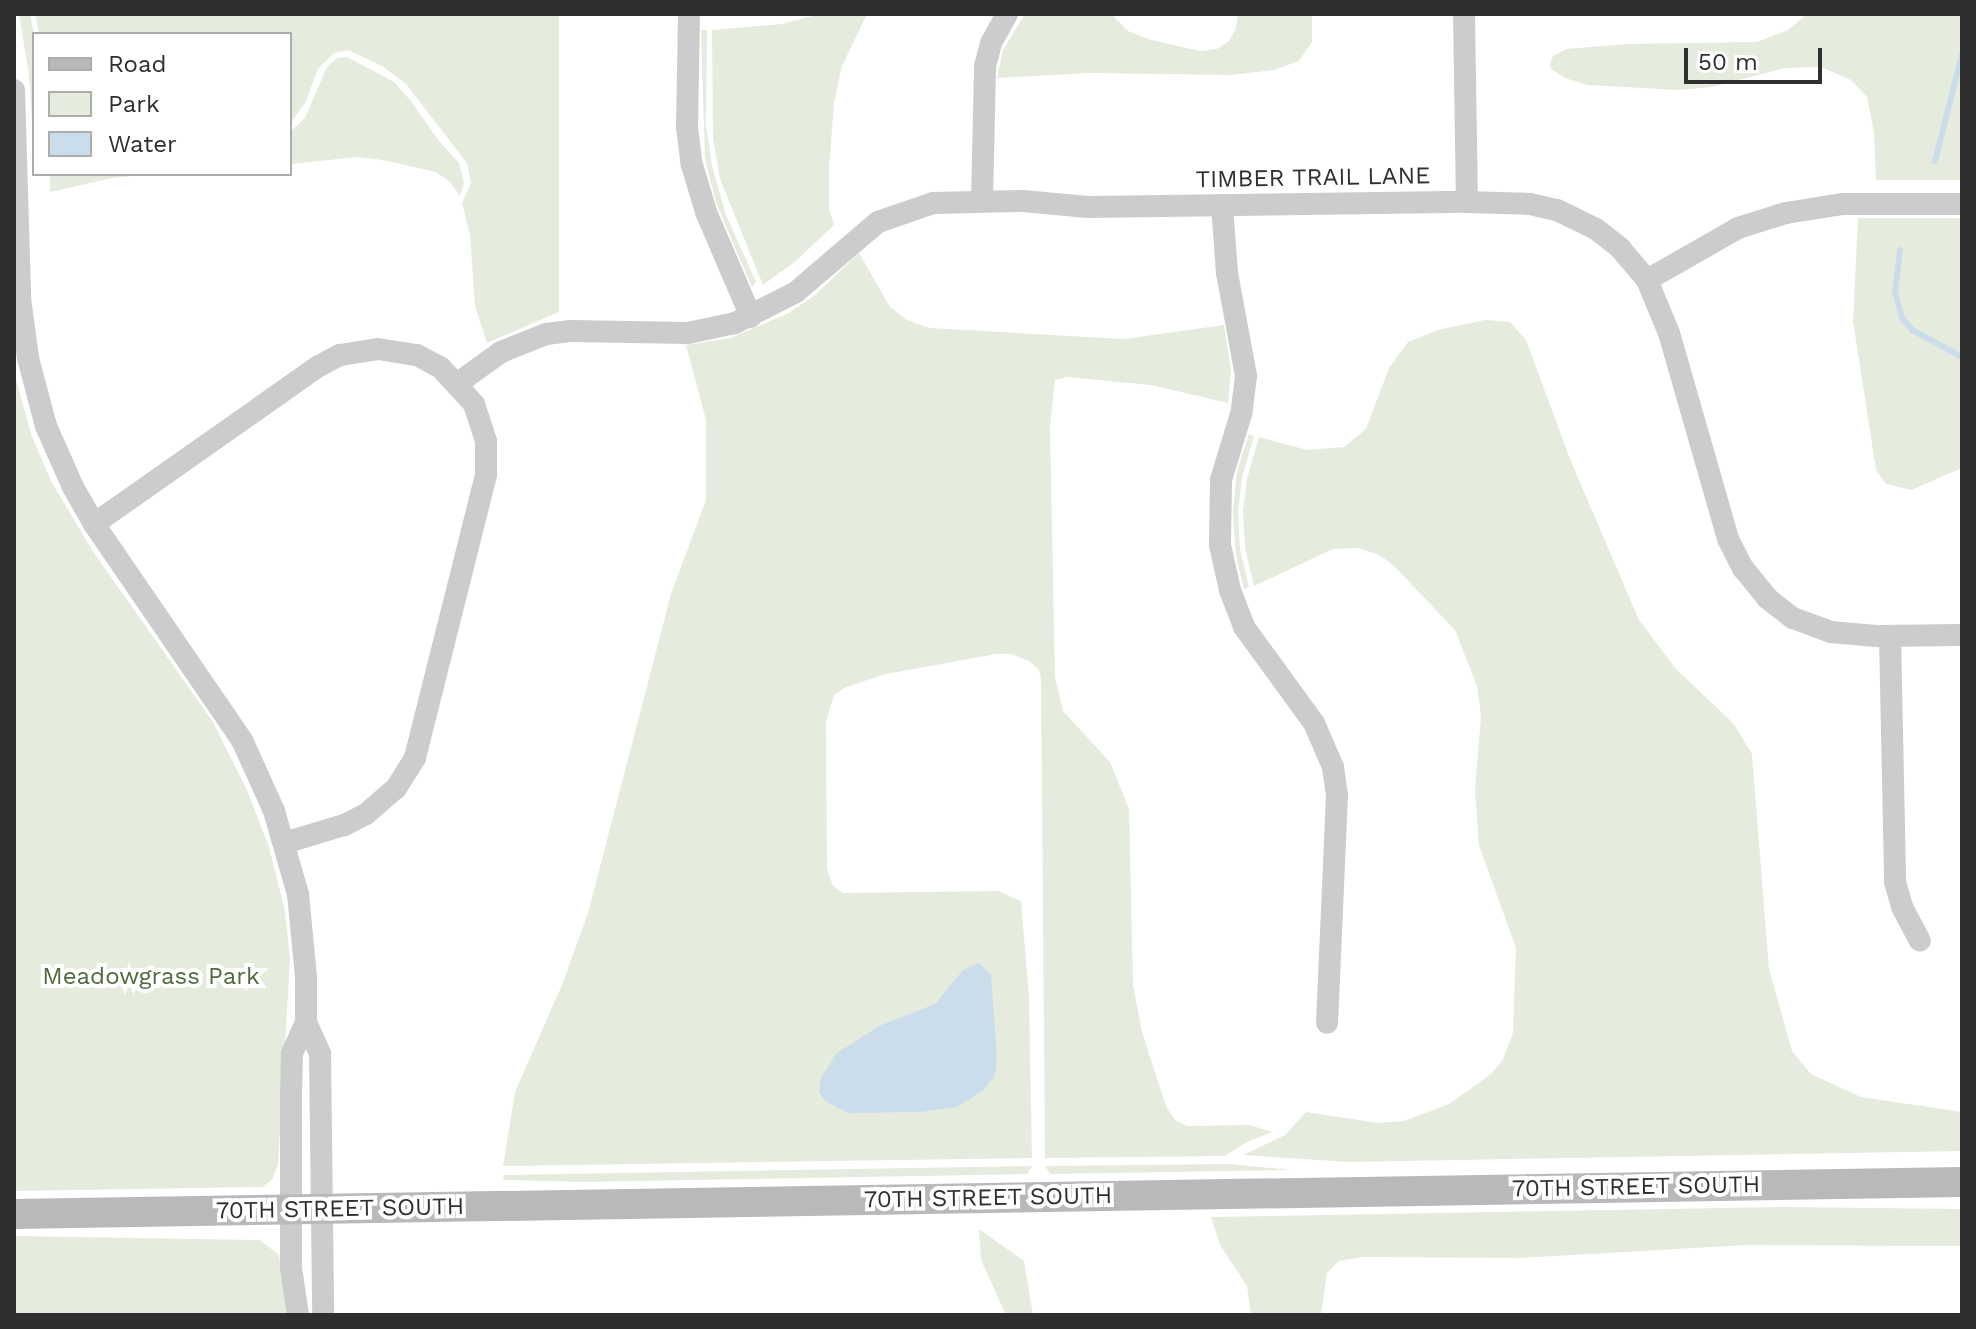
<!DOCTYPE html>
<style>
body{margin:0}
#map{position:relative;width:1976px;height:1329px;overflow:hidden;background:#fff;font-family:"Work Sans",sans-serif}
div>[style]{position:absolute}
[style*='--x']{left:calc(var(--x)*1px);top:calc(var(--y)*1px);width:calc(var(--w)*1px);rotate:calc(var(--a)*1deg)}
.green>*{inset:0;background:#e5ecde}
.water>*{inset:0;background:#cbddeb}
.stream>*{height:6px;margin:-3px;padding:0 3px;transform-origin:3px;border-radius:3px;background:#cbddeb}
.minor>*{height:22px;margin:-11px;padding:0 11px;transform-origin:11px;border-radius:11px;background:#ccc}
.secondary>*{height:30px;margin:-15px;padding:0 15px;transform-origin:15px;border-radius:15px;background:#b9b9b9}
span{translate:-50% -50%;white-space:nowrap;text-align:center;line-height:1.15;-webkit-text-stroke:8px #fff;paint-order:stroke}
.street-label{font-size:24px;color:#2f2f2f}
.park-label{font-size:24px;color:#516a3e}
.frame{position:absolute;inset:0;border:16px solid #2f2f2f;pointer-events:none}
.legend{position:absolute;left:32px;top:32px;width:260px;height:144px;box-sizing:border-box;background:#fff;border:2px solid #acacac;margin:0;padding:10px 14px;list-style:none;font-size:24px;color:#2f2f2f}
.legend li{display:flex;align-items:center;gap:16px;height:40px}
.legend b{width:40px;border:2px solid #acacac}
.scale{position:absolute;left:1684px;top:48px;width:138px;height:36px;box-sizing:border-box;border:4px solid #2f2f2f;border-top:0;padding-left:10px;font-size:24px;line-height:28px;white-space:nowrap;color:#2f2f2f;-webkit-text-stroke:6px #fff;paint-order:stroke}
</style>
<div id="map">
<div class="green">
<div style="clip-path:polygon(19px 14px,30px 14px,34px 34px,34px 151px,29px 75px)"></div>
<div style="clip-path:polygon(35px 14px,559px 14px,559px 312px,487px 343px,475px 306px,470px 235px,462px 203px,471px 183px,467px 163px,406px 84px,382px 66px,348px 50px,334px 53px,318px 69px,305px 103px,290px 124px,290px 34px,39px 34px)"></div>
<div style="clip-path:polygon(821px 14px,867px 14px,842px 66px,834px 103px,829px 168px,829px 208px,834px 225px,796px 261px,763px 285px,720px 179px,713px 138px,712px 30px,782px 24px)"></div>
<div style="clip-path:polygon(1025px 14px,1111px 14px,1128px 31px,1148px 39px,1199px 51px,1217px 49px,1229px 41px,1236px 28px,1238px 14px,1312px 14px,1312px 42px,1299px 61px,1274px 70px,1231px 75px,1088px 73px,997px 78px,1003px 50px)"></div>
<div style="clip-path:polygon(1807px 14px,1962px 14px,1962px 180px,1876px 180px,1874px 133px,1867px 97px,1851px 80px,1821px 67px,1785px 68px,1712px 87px,1679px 90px,1587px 85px,1565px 78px,1551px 69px,1550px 64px,1553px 56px,1566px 49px,1628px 44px,1757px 42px,1788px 30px)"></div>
<div style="clip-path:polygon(701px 30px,707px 30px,706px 125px,712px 166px,726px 215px,756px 282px,752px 287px,716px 203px,705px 159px)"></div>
<div style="clip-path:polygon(347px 57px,394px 82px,411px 101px,439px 141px,459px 163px,464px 183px,460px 196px,449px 181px,436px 172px,383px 160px,358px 157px,290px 164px,290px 132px,305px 118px,327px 67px,337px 58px)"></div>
<div style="clip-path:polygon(50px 174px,153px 174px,112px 178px,50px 192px)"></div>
<div style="clip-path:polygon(1858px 218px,1962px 218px,1962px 468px,1911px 490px,1886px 484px,1876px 470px,1853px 321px)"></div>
<div style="clip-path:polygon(859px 253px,890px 307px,907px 320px,930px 328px,1124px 339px,1224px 325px,1231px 371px,1228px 403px,1151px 385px,1068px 377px,1055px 380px,1050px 426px,1055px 677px,1063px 711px,1110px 762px,1129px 809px,1133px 985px,1142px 1032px,1166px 1106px,1175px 1120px,1187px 1126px,1250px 1125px,1272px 1132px,1247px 1142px,1225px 1156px,1045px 1158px,1041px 680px,1039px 670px,1029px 661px,1011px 654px,996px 654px,886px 674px,846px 687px,834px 695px,826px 722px,827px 869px,833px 886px,843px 893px,999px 891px,1021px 901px,1029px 997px,1032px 1158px,503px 1166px,515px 1092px,562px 985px,588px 913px,671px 594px,706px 500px,706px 420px,686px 345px,730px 338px,787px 314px,815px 295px)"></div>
<div style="clip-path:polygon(1485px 320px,1510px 322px,1526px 340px,1570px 459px,1639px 620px,1676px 669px,1734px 724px,1752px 754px,1769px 969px,1792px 1051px,1811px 1074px,1861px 1097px,1962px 1112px,1962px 1151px,1348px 1162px,1243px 1155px,1285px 1135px,1306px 1112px,1379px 1123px,1404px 1121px,1449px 1104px,1491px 1074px,1503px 1059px,1513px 1033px,1516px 948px,1479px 845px,1475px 790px,1481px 716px,1477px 686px,1455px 630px,1392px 564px,1379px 555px,1359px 548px,1333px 549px,1254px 586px,1245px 548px,1243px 511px,1247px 479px,1259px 437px,1307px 450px,1344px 447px,1366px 429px,1389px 368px,1408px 342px,1438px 330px)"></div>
<div style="clip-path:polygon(14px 371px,31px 434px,51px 481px,92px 550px,213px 722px,247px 790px,269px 847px,285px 911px,290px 959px,278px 1165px,272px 1180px,262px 1187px,14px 1191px)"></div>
<div style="clip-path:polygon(1249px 434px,1254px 436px,1242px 478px,1238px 511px,1240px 549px,1249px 587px,1244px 589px,1236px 556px,1233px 512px,1237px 471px)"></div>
<div style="clip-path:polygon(1230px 1164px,1291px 1170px,1050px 1174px,1045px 1166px)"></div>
<div style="clip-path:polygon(1032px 1166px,1027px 1174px,581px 1182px,504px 1180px,503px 1175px)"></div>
<div style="clip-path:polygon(1785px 1207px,1962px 1209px,1962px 1246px,1747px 1245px,1519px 1258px,1364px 1257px,1339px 1261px,1327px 1273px,1321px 1315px,1251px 1315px,1247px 1286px,1220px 1245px,1211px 1217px)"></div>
<div style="clip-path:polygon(979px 1229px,1024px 1261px,1033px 1315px,1006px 1315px,981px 1260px)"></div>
<div style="clip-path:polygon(14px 1236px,260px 1240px,279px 1255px,288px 1315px,14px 1315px)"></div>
</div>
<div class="water">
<div style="clip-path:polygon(979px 963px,991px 975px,997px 1057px,995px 1075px,984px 1090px,957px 1107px,921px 1112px,848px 1113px,825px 1101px,819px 1092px,821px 1078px,837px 1053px,881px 1025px,935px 1004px,963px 970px)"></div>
</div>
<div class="stream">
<div style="--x:1935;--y:161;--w:110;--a:-75.8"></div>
<div style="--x:1900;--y:250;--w:42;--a:96.8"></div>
<div style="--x:1895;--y:292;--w:27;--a:75"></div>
<div style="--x:1902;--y:318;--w:16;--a:50"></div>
<div style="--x:1912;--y:330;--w:57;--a:28.4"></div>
</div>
<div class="minor">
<div style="--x:689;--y:14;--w:113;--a:91"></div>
<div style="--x:687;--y:127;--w:38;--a:83"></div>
<div style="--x:692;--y:165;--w:49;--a:73.4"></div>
<div style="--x:706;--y:212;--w:114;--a:66.8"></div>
<div style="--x:1464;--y:14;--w:188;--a:89.1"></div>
<div style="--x:14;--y:90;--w:208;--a:88.3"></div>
<div style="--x:20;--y:298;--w:61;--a:82.4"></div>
<div style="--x:28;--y:358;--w:70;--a:75.2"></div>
<div style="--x:46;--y:426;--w:67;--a:66.1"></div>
<div style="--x:73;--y:487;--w:43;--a:60.4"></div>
<div style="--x:94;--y:524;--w:262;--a:55.6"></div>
<div style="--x:242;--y:740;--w:78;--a:65.7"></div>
<div style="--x:274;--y:811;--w:86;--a:73.9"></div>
<div style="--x:298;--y:894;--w:83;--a:84.5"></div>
<div style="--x:306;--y:977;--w:45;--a:90"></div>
<div style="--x:306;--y:1022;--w:35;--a:114"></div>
<div style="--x:292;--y:1054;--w:42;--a:91.4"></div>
<div style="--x:291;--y:1096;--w:172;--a:90"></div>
<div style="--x:291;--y:1268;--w:48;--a:81.5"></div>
<div style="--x:982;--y:201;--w:135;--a:-88.7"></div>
<div style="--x:985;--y:66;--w:24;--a:-75"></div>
<div style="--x:991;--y:43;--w:33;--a:-61"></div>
<div style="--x:1222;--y:205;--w:68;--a:85.8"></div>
<div style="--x:1227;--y:273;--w:105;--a:79.5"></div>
<div style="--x:1246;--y:376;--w:38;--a:97"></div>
<div style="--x:1241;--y:414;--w:69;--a:106.9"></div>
<div style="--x:1221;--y:480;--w:65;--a:90.9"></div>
<div style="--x:1220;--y:545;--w:46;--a:77.5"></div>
<div style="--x:1230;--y:590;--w:40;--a:69"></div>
<div style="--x:1244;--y:627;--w:119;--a:53.9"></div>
<div style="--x:1314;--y:723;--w:48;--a:66.6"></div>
<div style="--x:1333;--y:767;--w:28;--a:82"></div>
<div style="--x:1337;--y:795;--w:228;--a:92.5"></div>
<div style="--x:1647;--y:280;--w:105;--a:-29.7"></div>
<div style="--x:1738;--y:228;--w:50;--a:-17.4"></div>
<div style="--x:1786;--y:213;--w:58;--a:-9"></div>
<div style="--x:1843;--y:204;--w:119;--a:0"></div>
<div style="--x:458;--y:383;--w:53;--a:-35.8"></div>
<div style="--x:501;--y:352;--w:48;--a:-21.8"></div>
<div style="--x:546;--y:334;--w:24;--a:-7"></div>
<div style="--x:570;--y:331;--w:118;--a:1"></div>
<div style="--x:688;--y:333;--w:48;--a:-12"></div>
<div style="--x:735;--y:323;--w:68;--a:-26.9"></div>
<div style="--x:796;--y:292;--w:108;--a:-40.5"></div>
<div style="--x:878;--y:222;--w:58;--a:-19.1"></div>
<div style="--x:933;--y:203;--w:90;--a:-1.3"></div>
<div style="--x:1023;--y:201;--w:65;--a:5.3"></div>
<div style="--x:1088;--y:207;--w:379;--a:-0.8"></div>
<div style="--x:1467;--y:202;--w:63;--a:1.8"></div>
<div style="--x:1530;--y:204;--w:28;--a:13"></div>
<div style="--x:1557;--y:210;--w:43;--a:26"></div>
<div style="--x:1596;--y:229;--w:31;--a:38"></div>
<div style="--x:1620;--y:248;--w:42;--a:49.8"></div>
<div style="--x:1647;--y:280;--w:57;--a:67.5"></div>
<div style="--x:1669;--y:333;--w:214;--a:74"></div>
<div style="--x:1728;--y:539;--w:33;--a:63"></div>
<div style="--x:1743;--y:568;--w:38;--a:51"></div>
<div style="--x:1767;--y:598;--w:33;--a:38"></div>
<div style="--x:1793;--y:618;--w:40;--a:20.2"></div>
<div style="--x:1831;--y:632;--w:45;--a:5.1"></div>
<div style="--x:1876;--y:636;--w:86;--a:-0.7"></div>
<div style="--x:94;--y:524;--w:275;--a:-35.1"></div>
<div style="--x:319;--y:366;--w:24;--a:-28"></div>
<div style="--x:340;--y:355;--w:38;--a:-9"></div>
<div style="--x:378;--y:349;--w:39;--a:9"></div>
<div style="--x:417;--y:355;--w:27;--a:28"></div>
<div style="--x:441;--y:368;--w:49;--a:47.5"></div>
<div style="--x:474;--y:404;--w:39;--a:72"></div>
<div style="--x:486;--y:441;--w:34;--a:90"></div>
<div style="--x:486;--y:475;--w:292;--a:104.1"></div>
<div style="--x:415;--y:758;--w:36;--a:122"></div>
<div style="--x:396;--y:788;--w:40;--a:139"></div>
<div style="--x:366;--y:814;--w:25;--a:153"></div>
<div style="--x:344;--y:825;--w:63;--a:163.3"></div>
<div style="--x:1890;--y:636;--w:246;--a:88.8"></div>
<div style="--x:1895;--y:882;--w:26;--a:74"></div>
<div style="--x:1902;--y:907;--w:38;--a:62"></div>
<div style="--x:306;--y:1022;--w:34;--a:66"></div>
<div style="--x:320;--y:1053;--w:262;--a:89.3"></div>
</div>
<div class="secondary">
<div style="--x:14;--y:1214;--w:1948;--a:-0.94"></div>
</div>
<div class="street-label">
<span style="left:1313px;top:178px;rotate:-1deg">TIMBER TRAIL LANE</span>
<span style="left:1636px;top:1187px;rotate:-1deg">70TH STREET SOUTH</span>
<span style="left:988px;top:1198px;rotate:-1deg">70TH STREET SOUTH</span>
<span style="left:340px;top:1209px;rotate:-1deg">70TH STREET SOUTH</span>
</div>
<div class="park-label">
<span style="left:151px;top:977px">Meadowgrass Park</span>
</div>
<div class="frame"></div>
<ul class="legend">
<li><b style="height:10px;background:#b9b9b9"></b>Road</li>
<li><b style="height:22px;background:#e5ecde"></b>Park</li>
<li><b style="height:22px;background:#cbddeb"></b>Water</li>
</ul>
<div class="scale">50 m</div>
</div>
